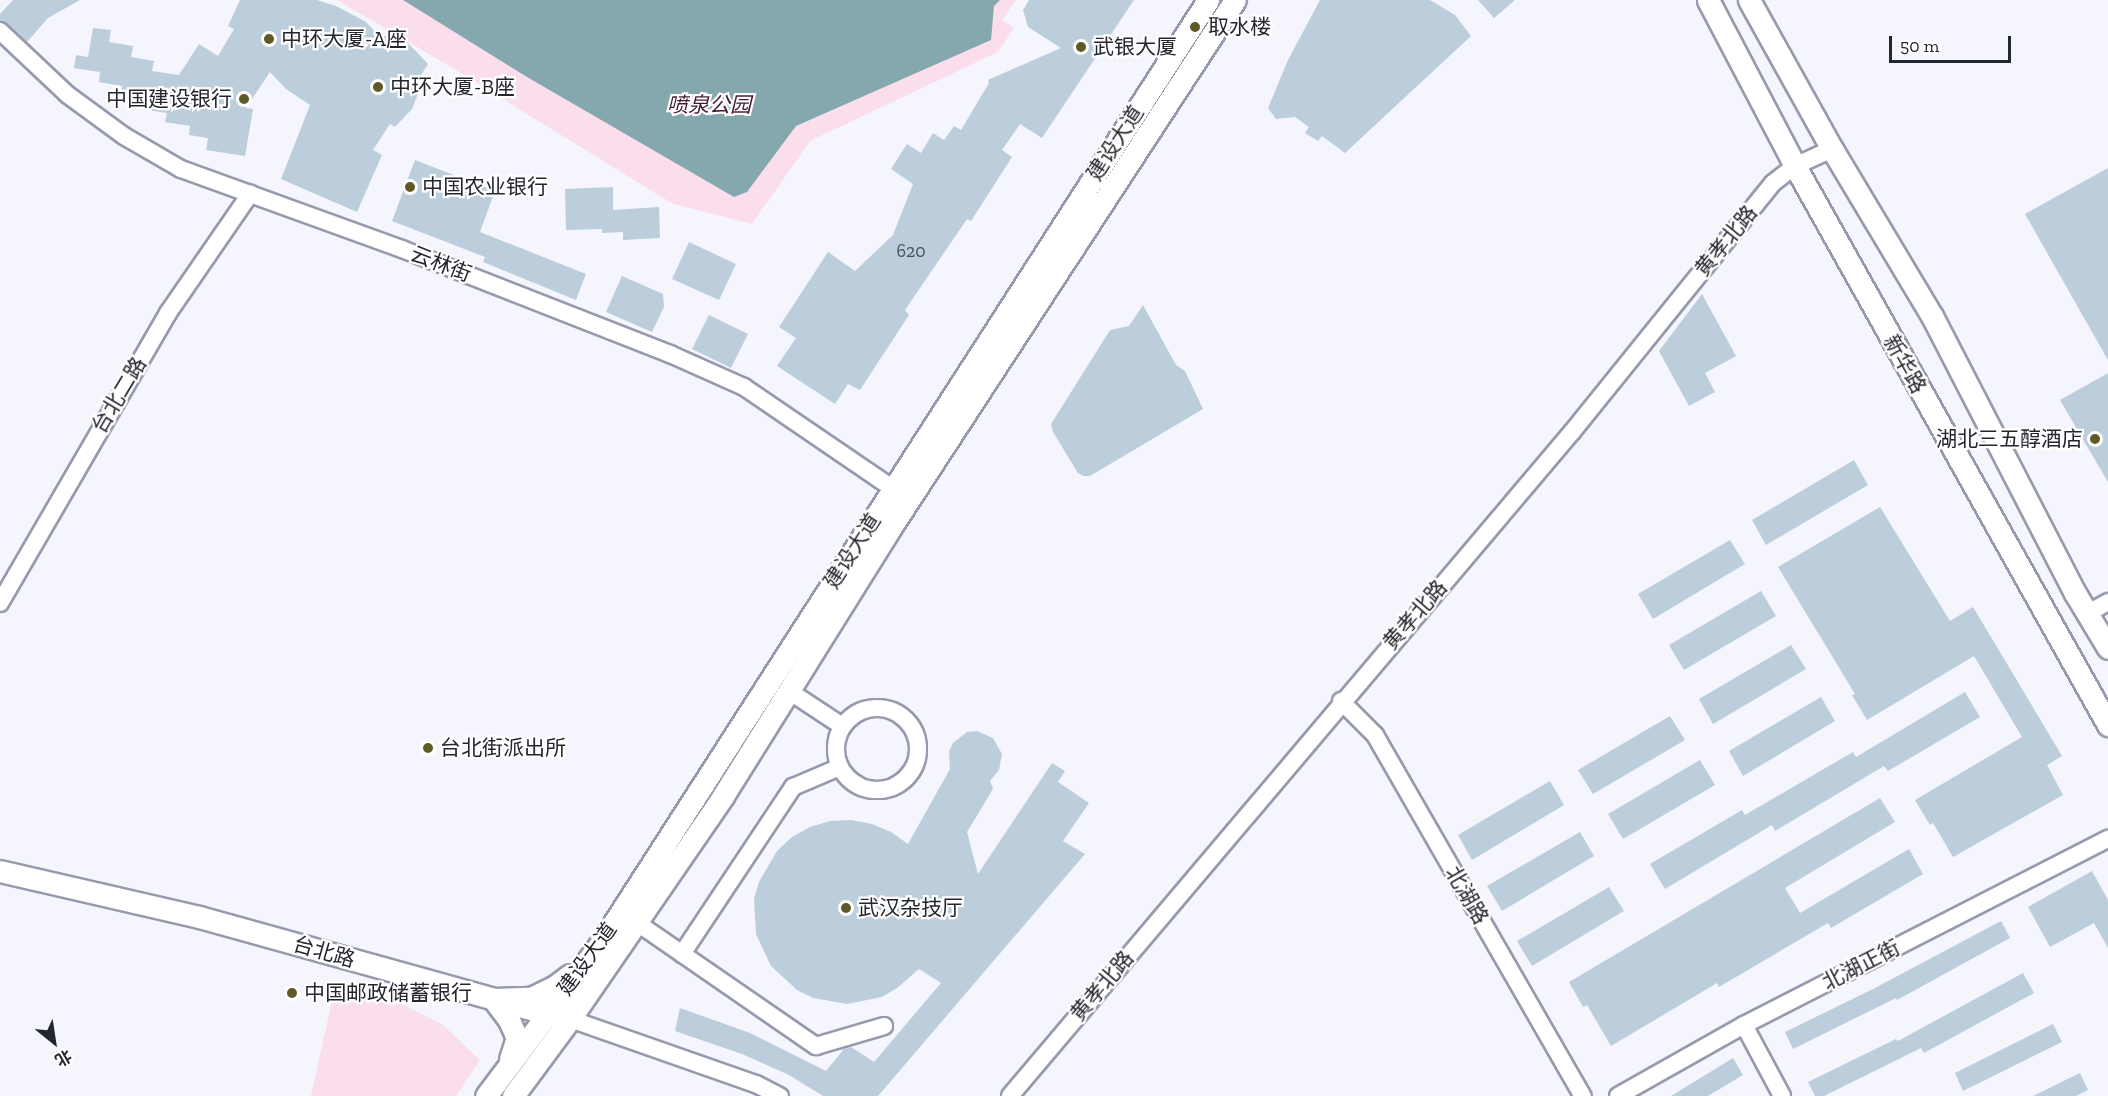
<!DOCTYPE html>
<meta charset="utf-8">
<style>
body{margin:0}
#map{position:relative;width:2108px;height:1096px;overflow:hidden;background:#f4f5fd;font-family:"Zilla Slab","Noto Sans SC",serif}
div>[style]{position:absolute}
[style*='--x']{left:calc(var(--x)*1px);top:calc(var(--y)*1px);width:calc(var(--w)*1px);rotate:calc(var(--a)*1deg)}
.green>*{inset:0;background:#fadeec}
.water>*{inset:0;background:#84a8ae}
.building>*{inset:0;background:#bccddb}
.roads{filter:drop-shadow(2px 0 #979aad) drop-shadow(-2px 0 #979aad) drop-shadow(0 2px #979aad) drop-shadow(0 -2px #979aad)}
.minor>*{height:16px;margin:-8px;padding:0 8px;transform-origin:8px;border-radius:8px;background:#fff}
.minor>.ring{margin:-8px;padding:0;box-sizing:content-box;background:none;border:16px solid #fff;border-radius:50%}
.major>*{height:21px;margin:-10.5px;padding:0 10.5px;transform-origin:10.5px;border-radius:10.5px;background:#fff}
.dots>*{width:16px;height:16px;translate:-50% -50%;box-sizing:border-box;border:3px solid #fff;border-radius:50%}
span{translate:-50% -50%;white-space:nowrap;text-align:center;line-height:1.15;-webkit-text-stroke:4.5px #fff;paint-order:stroke}
.number-label{font-size:18px;color:#4a5058}
.number-label span{-webkit-text-stroke-width:0}
.poi-label{font-size:21px;color:#24262d}
.left{translate:0 -50%;text-align:left}
.right{translate:-100% -50%;text-align:right}
.park-label{font-size:21px;color:#431a32;font-style:italic}
.street-label{font-size:21px;color:#24262d}
.north{position:absolute;left:24px;top:1012px;width:60px;height:60px;-webkit-text-stroke:4px #fff;paint-order:stroke;rotate:150deg;font-size:16px;font-weight:700;line-height:24px;text-align:center;color:#24262d}
.north::after{content:'';display:block;margin:auto;width:21px;height:27px;background:#24262d;clip-path:polygon(50% 0,100% 100%,50% 72%,0 100%)}
.scale{position:absolute;left:1889px;top:36px;width:122px;height:27px;box-sizing:border-box;border:3px solid #24262d;border-top:0;padding-left:8px;font-size:18px;line-height:21px;white-space:nowrap;color:#24262d;-webkit-text-stroke:4px #fff;paint-order:stroke}
</style>
<div id="map">
<div class="green">
<div style="clip-path:polygon(337px 0,1016px 0,1002px 20px,1014px 28px,998px 52px,810px 141px,752px 224px,673px 204px,451px 67px)"></div>
<div style="clip-path:polygon(336px 983px,388px 997px,443px 1025px,480px 1060px,456px 1096px,311px 1096px)"></div>
</div>
<div class="water">
<div style="clip-path:polygon(403px 0,1000px 0,994px 6px,991px 40px,796px 126px,747px 192px,734px 197px,527px 77px)"></div>
</div>
<div class="building">
<div style="clip-path:polygon(13px 0,80px 0,48px 18px,27px 42px,7px 23px,0 21px,0 14px)"></div>
<div style="clip-path:polygon(240px 0,317px 0,336px 6px,366px 22px,378px 34px,408px 43px,428px 64px,416px 83px,421px 86px,412px 109px,395px 127px,390px 124px,373px 150px,382px 155px,357px 212px,281px 179px,310px 105px,286px 89px,270px 72px,246px 108px,253px 109px,245px 156px,206px 150px,208px 138px,189px 135px,190px 126px,165px 122px,167px 113px,142px 109px,144px 98px,121px 95px,122px 86px,99px 82px,100px 72px,74px 68px,76px 55px,88px 57px,93px 28px,111px 30px,109px 42px,133px 46px,131px 57px,154px 61px,152px 71px,179px 75px,199px 44px,218px 56px,234px 29px,228px 26px)"></div>
<div style="clip-path:polygon(1029px 0,1134px 0,1042px 138px,1020px 124px,1002px 150px,1012px 157px,971px 221px,967px 219px,905px 310px,909px 315px,860px 390px,848px 384px,835px 404px,777px 366px,796px 338px,779px 327px,828px 252px,855px 271px,893px 235px,913px 184px,891px 169px,907px 144px,921px 153px,933px 133px,944px 140px,954px 126px,961px 130px,989px 83px,988px 80px,1061px 48px,1028px 27px,1023px 10px)"></div>
<div style="clip-path:polygon(1320px 0,1430px 0,1455px 15px,1471px 36px,1345px 153px,1322px 136px,1318px 141px,1305px 133px,1309px 127px,1295px 117px,1276px 119px,1268px 108px,1288px 60px)"></div>
<div style="clip-path:polygon(1478px 0,1515px 0,1494px 18px)"></div>
<div style="clip-path:polygon(415px 160px,495px 191px,480px 232px,586px 274px,576px 300px,483px 262px,485px 257px,392px 221px)"></div>
<div style="clip-path:polygon(2108px 168px,2108px 360px,2025px 214px)"></div>
<div style="clip-path:polygon(613px 187px,613px 210px,659px 207px,660px 238px,623px 240px,623px 232px,602px 233px,602px 229px,566px 230px,565px 189px)"></div>
<div style="clip-path:polygon(689px 242px,736px 264px,719px 300px,672px 279px)"></div>
<div style="clip-path:polygon(622px 276px,663px 294px,664px 307px,652px 332px,606px 312px)"></div>
<div style="clip-path:polygon(1702px 294px,1736px 356px,1705px 373px,1715px 392px,1689px 406px,1659px 351px)"></div>
<div style="clip-path:polygon(1143px 305px,1176px 365px,1185px 371px,1203px 409px,1090px 476px,1083px 476px,1078px 473px,1053px 432px,1051px 424px,1110px 330px,1129px 326px)"></div>
<div style="clip-path:polygon(709px 315px,748px 334px,731px 368px,692px 349px)"></div>
<div style="clip-path:polygon(2108px 373px,2108px 482px,2060px 400px)"></div>
<div style="clip-path:polygon(1854px 460px,1868px 485px,1766px 545px,1752px 520px)"></div>
<div style="clip-path:polygon(1880px 507px,1950px 621px,1973px 607px,2062px 756px,2047px 765px,2063px 795px,1953px 857px,1933px 823px,1930px 825px,1915px 800px,2022px 737px,1974px 656px,1867px 720px,1852px 695px,1855px 694px,1778px 567px)"></div>
<div style="clip-path:polygon(1730px 540px,1745px 564px,1653px 619px,1638px 594px)"></div>
<div style="clip-path:polygon(1761px 591px,1776px 616px,1684px 670px,1669px 645px)"></div>
<div style="clip-path:polygon(1791px 645px,1806px 669px,1713px 724px,1699px 699px)"></div>
<div style="clip-path:polygon(1965px 692px,1980px 717px,1888px 771px,1884px 766px,1775px 831px,1772px 825px,1665px 889px,1650px 864px,1742px 810px,1745px 815px,1853px 752px,1856px 757px)"></div>
<div style="clip-path:polygon(1821px 697px,1835px 721px,1743px 776px,1729px 751px)"></div>
<div style="clip-path:polygon(1670px 716px,1685px 740px,1593px 794px,1578px 770px)"></div>
<div style="clip-path:polygon(977px 731px,993px 738px,1002px 754px,999px 770px,990px 781px,993px 789px,967px 832px,978px 874px,1052px 763px,1065px 771px,1058px 782px,1089px 803px,1063px 841px,1085px 854px,878px 1096px,823px 1096px,789px 1075px,742px 1054px,675px 1031px,680px 1008px,750px 1033px,826px 1071px,844px 1049px,851px 1047px,874px 1062px,941px 983px,919px 969px,897px 988px,882px 997px,847px 1004px,813px 998px,797px 990px,771px 966px,756px 934px,754px 899px,759px 882px,777px 851px,792px 837px,810px 827px,830px 821px,851px 820px,872px 824px,891px 832px,908px 844px,950px 769px,949px 751px,953px 743px,967px 732px)"></div>
<div style="clip-path:polygon(1700px 760px,1715px 785px,1623px 839px,1608px 814px)"></div>
<div style="clip-path:polygon(1550px 781px,1564px 805px,1472px 860px,1458px 835px)"></div>
<div style="clip-path:polygon(1880px 798px,1895px 822px,1785px 888px,1800px 913px,1909px 849px,1923px 874px,1831px 928px,1828px 923px,1719px 987px,1717px 983px,1611px 1046px,1587px 1005px,1583px 1007px,1569px 982px)"></div>
<div style="clip-path:polygon(1580px 832px,1594px 856px,1502px 911px,1487px 886px)"></div>
<div style="clip-path:polygon(2092px 871px,2108px 900px,2108px 948px,2094px 923px,2050px 947px,2028px 907px)"></div>
<div style="clip-path:polygon(1609px 887px,1624px 911px,1532px 966px,1517px 941px)"></div>
<div style="clip-path:polygon(2001px 921px,2010px 938px,1897px 1000px,1896px 998px,1793px 1049px,1785px 1032px,1873px 989px)"></div>
<div style="clip-path:polygon(2023px 973px,2034px 993px,1924px 1053px,1921px 1048px,1824px 1096px,1815px 1096px,1808px 1082px,1896px 1039px,1898px 1041px)"></div>
<div style="clip-path:polygon(2053px 1024px,2062px 1042px,1963px 1091px,1955px 1073px)"></div>
<div style="clip-path:polygon(1733px 1058px,1743px 1075px,1708px 1096px,1671px 1096px)"></div>
<div style="clip-path:polygon(2080px 1073px,2088px 1090px,2076px 1096px,2033px 1096px)"></div>
</div>
<div class="roads">
<div class="minor">
<div style="--x:0;--y:31;--w:93;--a:43.3"></div>
<div style="--x:68;--y:95;--w:69;--a:36.2"></div>
<div style="--x:124;--y:136;--w:66;--a:30.1"></div>
<div style="--x:181;--y:169;--w:235;--a:19.9"></div>
<div style="--x:402;--y:249;--w:288;--a:21.4"></div>
<div style="--x:670;--y:354;--w:81;--a:24"></div>
<div style="--x:744;--y:387;--w:179;--a:34.3"></div>
<div style="--x:0;--y:603;--w:335;--a:-59.9"></div>
<div style="--x:168;--y:313;--w:145;--a:-55.4"></div>
<div style="--x:2088;--y:613;--w:23;--a:-29"></div>
<div style="--x:789;--y:691;--w:64;--a:33.4"></div>
<div style="--x:1341;--y:701;--w:48;--a:45"></div>
<div style="--x:1375;--y:735;--w:417;--a:60.1"></div>
<div class="ring" style="left:836px;top:708px;width:66px;height:66px"></div>
<div style="--x:636;--y:922;--w:219;--a:34.6"></div>
<div style="--x:816;--y:1046;--w:71;--a:-16.4"></div>
<div style="--x:682;--y:954;--w:201;--a:-56.4"></div>
<div style="--x:793;--y:787;--w:51;--a:-23.1"></div>
<div style="--x:570;--y:1019;--w:197;--a:19.3"></div>
<div style="--x:756;--y:1084;--w:27;--a:27"></div>
<div style="--x:1744;--y:1025;--w:81;--a:61.8"></div>
<div style="--x:1010;--y:1096;--w:870;--a:-49.76"></div>
<div style="--x:1572;--y:432;--w:320;--a:-51.1"></div>
<div style="--x:1773;--y:183;--w:28;--a:-38"></div>
<div style="--x:1795;--y:166;--w:41;--a:-24.7"></div>
<div style="--x:1618;--y:1096;--w:145;--a:-29.4"></div>
<div style="--x:1744;--y:1025;--w:409;--a:-27.1"></div>
</div>
<div class="major">
<div style="--x:1708;--y:0;--w:187;--a:62.3"></div>
<div style="--x:1795;--y:166;--w:641;--a:60.75"></div>
<div style="--x:1749;--y:0;--w:171;--a:60.9"></div>
<div style="--x:1832;--y:149;--w:195;--a:59.1"></div>
<div style="--x:1932;--y:316;--w:312;--a:62.7"></div>
<div style="--x:2075;--y:593;--w:64;--a:59"></div>
<div style="--x:0;--y:871;--w:204;--a:13"></div>
<div style="--x:199;--y:917;--w:375;--a:15.5"></div>
<div style="--x:510;--y:1059;--w:22;--a:-72"></div>
<div style="--x:517;--y:1038;--w:20;--a:-114"></div>
<div style="--x:509;--y:1020;--w:26;--a:-127"></div>
<div style="--x:493;--y:999;--w:38;--a:-2"></div>
<div style="--x:531;--y:998;--w:25;--a:-26"></div>
<div style="--x:554;--y:987;--w:20;--a:-37"></div>
<div style="--x:486;--y:1096;--w:195;--a:-53.1"></div>
<div style="--x:603;--y:940;--w:1118;--a:-57.23"></div>
<div style="--x:513;--y:1096;--w:96;--a:-53.5"></div>
<div style="--x:570;--y:1019;--w:270;--a:-55.5"></div>
<div style="--x:723;--y:796;--w:317;--a:-58"></div>
<div style="--x:891;--y:527;--w:629;--a:-56.87"></div>
</div>
</div>
<div class="dots">
<div style="left:1195px;top:27px;background:#5e5926"></div>
<div style="left:269px;top:39px;background:#5e5926"></div>
<div style="left:1081px;top:47px;background:#5e5926"></div>
<div style="left:378px;top:87px;background:#5e5926"></div>
<div style="left:244px;top:99px;background:#5e5926"></div>
<div style="left:410px;top:187px;background:#5e5926"></div>
<div style="left:2095px;top:439px;background:#5e5926"></div>
<div style="left:428px;top:748px;background:#5e5926"></div>
<div style="left:846px;top:908px;background:#5e5926"></div>
<div style="left:292px;top:993px;background:#5e5926"></div>
</div>
<div class="number-label">
<span style="left:911px;top:251px">620</span>
</div>
<div class="poi-label">
<span class="left" style="left:1208px;top:27px">取水楼</span>
<span class="left" style="left:281px;top:39px">中环大厦-A座</span>
<span class="left" style="left:1093px;top:47px">武银大厦</span>
<span class="left" style="left:390px;top:87px">中环大厦-B座</span>
<span class="right" style="left:232px;top:99px">中国建设银行</span>
<span class="left" style="left:422px;top:187px">中国农业银行</span>
<span class="right" style="left:2083px;top:439px">湖北三五醇酒店</span>
<span class="left" style="left:440px;top:748px">台北街派出所</span>
<span class="left" style="left:858px;top:908px">武汉杂技厅</span>
<span class="left" style="left:304px;top:993px">中国邮政储蓄银行</span>
</div>
<div class="park-label">
<span style="left:709px;top:105px">喷泉公园</span>
</div>
<div class="street-label">
<span style="left:1115px;top:143px;rotate:-57deg">建设大道</span>
<span style="left:1726px;top:241px;rotate:-51deg">黄孝北路</span>
<span style="left:441px;top:264px;rotate:21deg">云林街</span>
<span style="left:1905px;top:364px;rotate:61deg">新华路</span>
<span style="left:119px;top:395px;rotate:-59deg">台北二路</span>
<span style="left:852px;top:551px;rotate:-57deg">建设大道</span>
<span style="left:1415px;top:615px;rotate:-49deg">黄孝北路</span>
<span style="left:1467px;top:895px;rotate:60deg">北湖路</span>
<span style="left:324px;top:952px;rotate:16deg">台北路</span>
<span style="left:587px;top:959px;rotate:-54deg">建设大道</span>
<span style="left:1861px;top:965px;rotate:-27deg">北湖正街</span>
<span style="left:1102px;top:986px;rotate:-50deg">黄孝北路</span>
</div>
<div class="north">北</div>
<div class="scale">50 m</div>
</div>
